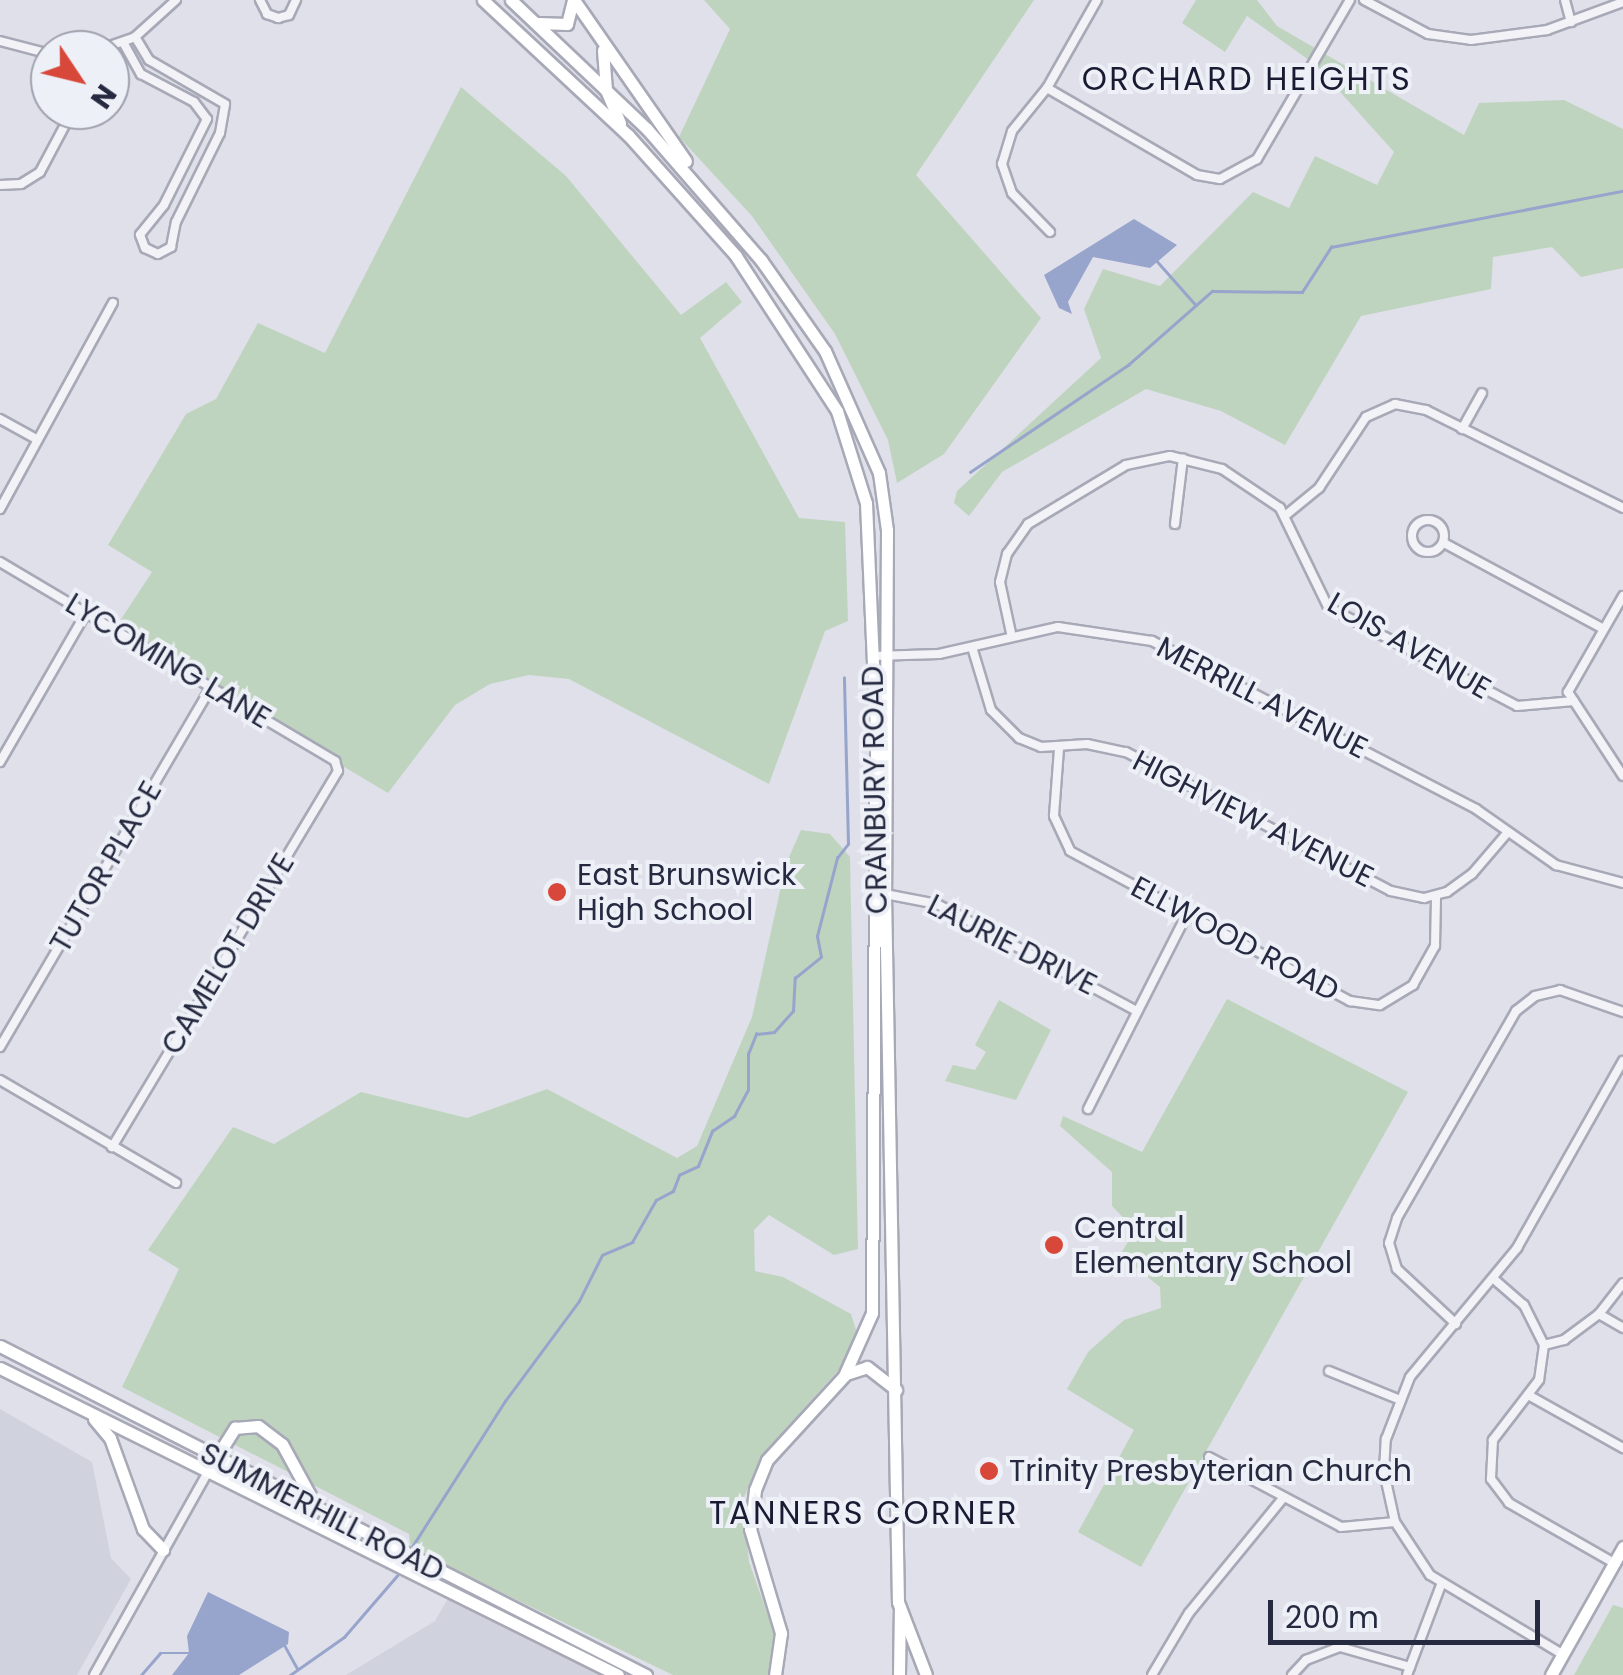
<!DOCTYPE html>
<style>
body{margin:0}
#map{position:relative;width:1623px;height:1675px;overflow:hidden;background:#dfe0e9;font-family:Poppins,sans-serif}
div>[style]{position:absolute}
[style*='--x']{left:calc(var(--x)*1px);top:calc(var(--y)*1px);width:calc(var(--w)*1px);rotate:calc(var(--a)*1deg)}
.built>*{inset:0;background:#d0d2de}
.green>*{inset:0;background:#bfd4bf}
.water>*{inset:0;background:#97a4cc}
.stream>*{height:2.5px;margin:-1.25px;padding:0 1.25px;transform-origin:1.25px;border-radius:1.25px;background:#97a4cc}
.roads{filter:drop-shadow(2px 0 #a8a9b7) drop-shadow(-2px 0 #a8a9b7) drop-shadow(0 2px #a8a9b7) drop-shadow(0 -2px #a8a9b7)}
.street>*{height:8px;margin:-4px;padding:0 4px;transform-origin:4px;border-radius:4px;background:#f2f2f7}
.street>.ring{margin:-4px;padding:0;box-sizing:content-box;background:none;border:8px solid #f2f2f7;border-radius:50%}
.secondary>*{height:11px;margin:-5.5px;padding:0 5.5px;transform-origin:5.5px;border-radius:5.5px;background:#fff}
.dots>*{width:28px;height:28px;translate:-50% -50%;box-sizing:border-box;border:5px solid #eef0f7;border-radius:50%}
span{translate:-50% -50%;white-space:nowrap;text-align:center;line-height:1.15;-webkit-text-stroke:8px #eef0f7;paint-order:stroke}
.street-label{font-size:30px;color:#262a41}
.poi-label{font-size:30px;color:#262a41}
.left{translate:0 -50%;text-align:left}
.neighbourhood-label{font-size:32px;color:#191b32;letter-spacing:2.5px}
.north{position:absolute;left:30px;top:30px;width:100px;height:100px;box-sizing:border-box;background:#eef0f7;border:2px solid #9ea1ae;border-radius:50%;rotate:125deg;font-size:28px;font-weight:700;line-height:40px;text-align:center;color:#262a41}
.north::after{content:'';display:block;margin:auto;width:35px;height:45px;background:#d8483a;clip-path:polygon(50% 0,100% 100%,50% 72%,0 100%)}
.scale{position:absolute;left:1268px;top:1600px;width:272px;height:45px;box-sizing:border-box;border:5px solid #262a41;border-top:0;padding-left:12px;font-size:30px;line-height:35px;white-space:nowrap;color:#262a41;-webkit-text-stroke:8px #eef0f7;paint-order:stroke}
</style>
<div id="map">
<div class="built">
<div style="clip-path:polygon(0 1409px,92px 1462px,111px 1558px,131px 1579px,77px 1675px,0 1675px)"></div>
<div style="clip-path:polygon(450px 1595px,618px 1675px,346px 1675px,435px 1621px)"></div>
</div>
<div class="green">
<div style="clip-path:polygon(704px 0,1034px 0,916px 175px,1041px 318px,944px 454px,897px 483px,888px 440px,835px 334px,752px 216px,679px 137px,730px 29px)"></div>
<div style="clip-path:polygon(1196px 0,1257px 0,1277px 26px,1464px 135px,1479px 103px,1564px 100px,1623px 129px,1623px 268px,1581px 277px,1552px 247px,1493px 257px,1491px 289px,1361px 316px,1285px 445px,1221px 411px,1146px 389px,1002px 472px,969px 516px,954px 503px,957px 491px,1101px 358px,1084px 309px,1103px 269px,1160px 286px,1253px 192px,1289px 208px,1315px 156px,1377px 185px,1394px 152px,1316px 65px,1247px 16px,1225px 52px,1182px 23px)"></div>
<div style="clip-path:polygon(461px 87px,566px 176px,681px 315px,726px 282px,742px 302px,700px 338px,799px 518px,845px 522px,848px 621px,825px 631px,769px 784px,569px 679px,529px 675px,490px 684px,455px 705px,388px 793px,114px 630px,152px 572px,108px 545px,186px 414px,216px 399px,258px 323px,325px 353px)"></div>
<div style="clip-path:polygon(801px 830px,830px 834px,850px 857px,858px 1249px,834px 1255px,769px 1215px,754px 1230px,755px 1271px,783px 1277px,851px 1314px,857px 1333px,843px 1365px,761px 1456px,743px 1500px,749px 1562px,775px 1635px,769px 1675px,673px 1675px,411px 1549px,409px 1534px,122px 1387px,179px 1269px,148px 1250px,233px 1127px,274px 1144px,361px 1092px,467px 1118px,547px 1089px,677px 1158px,697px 1146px,752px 1017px,786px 864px)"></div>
<div style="clip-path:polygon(1227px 999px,1408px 1092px,1141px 1567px,1078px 1532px,1134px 1430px,1067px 1389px,1088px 1352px,1124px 1320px,1161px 1308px,1160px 1287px,1120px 1255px,1135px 1230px,1112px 1206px,1112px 1172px,1060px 1126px,1063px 1116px,1142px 1152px)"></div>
<div style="clip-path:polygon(999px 1000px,1051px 1030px,1016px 1100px,945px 1081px,953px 1065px,975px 1070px,986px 1052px,975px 1045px)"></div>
<div style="clip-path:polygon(1613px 1605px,1623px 1608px,1623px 1675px,1574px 1675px)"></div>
</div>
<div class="water">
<div style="clip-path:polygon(1134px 219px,1177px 245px,1150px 268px,1093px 257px,1068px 302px,1072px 314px,1059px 308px,1044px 275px)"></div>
<div style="clip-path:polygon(208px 1592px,289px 1632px,288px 1644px,239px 1675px,172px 1675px,189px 1653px,187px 1636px)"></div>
</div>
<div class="stream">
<div style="--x:1157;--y:261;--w:57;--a:48.5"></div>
<div style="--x:970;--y:472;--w:191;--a:-34.1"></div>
<div style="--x:1128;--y:365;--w:112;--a:-41.4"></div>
<div style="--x:1212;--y:291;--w:90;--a:0.6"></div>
<div style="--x:1302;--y:292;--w:54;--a:-57.2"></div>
<div style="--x:1331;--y:247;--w:297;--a:-10.9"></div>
<div style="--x:410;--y:1550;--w:177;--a:-57.5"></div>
<div style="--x:505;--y:1401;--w:124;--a:-53.5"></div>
<div style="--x:579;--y:1301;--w:51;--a:-63.4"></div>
<div style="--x:602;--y:1255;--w:33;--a:-23"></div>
<div style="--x:632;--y:1242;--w:48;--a:-60.3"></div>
<div style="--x:656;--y:1200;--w:19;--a:-28"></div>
<div style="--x:673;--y:1191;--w:17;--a:-69"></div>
<div style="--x:679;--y:1175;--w:21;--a:-25"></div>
<div style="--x:698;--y:1166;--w:38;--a:-68"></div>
<div style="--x:712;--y:1131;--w:27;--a:-34"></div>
<div style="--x:734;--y:1116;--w:30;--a:-62"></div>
<div style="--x:748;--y:1090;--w:36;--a:-90"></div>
<div style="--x:748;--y:1054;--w:22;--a:-68"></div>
<div style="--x:756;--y:1034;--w:18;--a:-6"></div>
<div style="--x:774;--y:1032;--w:28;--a:-48"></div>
<div style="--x:793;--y:1011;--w:33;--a:-87"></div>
<div style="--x:795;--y:978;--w:33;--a:-39"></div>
<div style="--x:821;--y:957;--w:21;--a:-101"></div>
<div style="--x:817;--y:936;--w:81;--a:-75.6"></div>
<div style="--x:837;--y:858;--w:18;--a:-52"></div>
<div style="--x:848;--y:844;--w:166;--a:-91.4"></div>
<div style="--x:285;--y:1646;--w:25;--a:61"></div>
<div style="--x:141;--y:1675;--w:29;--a:-49"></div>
<div style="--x:160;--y:1653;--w:29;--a:0"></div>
<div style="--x:290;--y:1675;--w:66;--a:-35.1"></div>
<div style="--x:344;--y:1637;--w:87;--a:-49.2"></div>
</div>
<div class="roads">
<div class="street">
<div style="--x:260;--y:0;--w:16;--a:63"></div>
<div style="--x:267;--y:14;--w:12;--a:20"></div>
<div style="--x:278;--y:18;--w:11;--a:-15"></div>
<div style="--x:289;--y:15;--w:17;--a:-65"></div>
<div style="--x:1364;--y:0;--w:72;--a:28"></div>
<div style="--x:1428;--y:34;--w:43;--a:7.9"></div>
<div style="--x:1471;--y:40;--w:77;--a:-7.5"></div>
<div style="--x:1547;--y:30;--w:81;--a:-20.2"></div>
<div style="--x:1565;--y:0;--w:23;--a:75"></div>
<div style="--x:0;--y:41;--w:52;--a:14.6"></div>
<div style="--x:123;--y:42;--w:37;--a:61"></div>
<div style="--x:141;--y:74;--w:60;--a:27.8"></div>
<div style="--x:194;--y:102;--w:21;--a:53"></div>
<div style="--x:207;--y:119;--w:96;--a:116.6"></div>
<div style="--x:164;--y:205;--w:38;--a:129"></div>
<div style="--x:140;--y:235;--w:14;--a:69"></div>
<div style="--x:145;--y:248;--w:14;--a:25"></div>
<div style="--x:158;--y:254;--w:15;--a:-28"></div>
<div style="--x:171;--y:247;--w:25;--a:-79"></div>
<div style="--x:176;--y:222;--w:99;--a:-63.7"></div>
<div style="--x:220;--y:133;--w:29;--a:-80"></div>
<div style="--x:225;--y:104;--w:88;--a:-149.9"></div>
<div style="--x:149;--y:60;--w:27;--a:-121"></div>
<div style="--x:98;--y:50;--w:39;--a:-19"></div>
<div style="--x:135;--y:37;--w:55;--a:-42.1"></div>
<div style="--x:1047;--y:88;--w:173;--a:30.1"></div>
<div style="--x:1197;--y:175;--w:23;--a:10"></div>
<div style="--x:1220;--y:179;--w:42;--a:-28.4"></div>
<div style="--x:1257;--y:159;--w:184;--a:-59.7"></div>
<div style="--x:0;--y:185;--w:21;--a:-3"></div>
<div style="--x:21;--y:184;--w:22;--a:-32"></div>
<div style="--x:40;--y:172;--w:70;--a:-62"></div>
<div style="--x:1050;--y:232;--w:54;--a:-134.3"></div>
<div style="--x:1012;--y:193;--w:31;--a:-109"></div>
<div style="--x:1002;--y:164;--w:34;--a:-73"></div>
<div style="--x:1012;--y:131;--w:55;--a:-50.9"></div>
<div style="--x:1047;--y:88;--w:101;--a:-60.4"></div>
<div style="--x:0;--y:419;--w:43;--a:28.9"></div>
<div style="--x:1462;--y:429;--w:41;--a:-60.9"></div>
<div style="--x:0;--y:509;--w:235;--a:-61.3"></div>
<div style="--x:1286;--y:515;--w:43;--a:-39.3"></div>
<div style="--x:1319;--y:488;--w:85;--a:-56.5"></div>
<div style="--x:1366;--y:417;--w:32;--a:-24"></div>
<div style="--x:1395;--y:404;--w:32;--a:11"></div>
<div style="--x:1426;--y:410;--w:220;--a:26.4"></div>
<div class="ring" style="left:1412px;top:520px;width:24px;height:24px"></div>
<div style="--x:1175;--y:524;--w:66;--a:-83.1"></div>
<div style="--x:1444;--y:543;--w:179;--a:28.3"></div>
<div style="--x:0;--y:562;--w:390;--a:30.7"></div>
<div style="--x:335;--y:761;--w:10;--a:73"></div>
<div style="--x:338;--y:771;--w:439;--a:121"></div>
<div style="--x:1623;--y:596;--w:111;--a:119.8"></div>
<div style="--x:1568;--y:692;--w:100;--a:56.8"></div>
<div style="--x:1011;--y:633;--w:52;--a:-102.2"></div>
<div style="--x:1000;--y:582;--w:29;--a:-76"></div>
<div style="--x:1007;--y:554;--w:37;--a:-55"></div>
<div style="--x:1028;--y:524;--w:114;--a:-31"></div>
<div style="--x:1126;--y:465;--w:45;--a:-11.6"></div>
<div style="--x:1170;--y:456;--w:54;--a:14"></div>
<div style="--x:1222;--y:469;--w:70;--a:33.9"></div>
<div style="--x:1280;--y:508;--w:110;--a:64.1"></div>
<div style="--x:1328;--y:607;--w:213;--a:27.6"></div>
<div style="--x:1517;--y:706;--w:57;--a:-5"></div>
<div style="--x:972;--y:647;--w:66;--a:73.2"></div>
<div style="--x:991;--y:710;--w:40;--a:45"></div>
<div style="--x:1019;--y:738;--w:24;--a:22"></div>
<div style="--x:1041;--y:747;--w:46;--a:-3.7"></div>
<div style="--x:1087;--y:744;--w:40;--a:12"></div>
<div style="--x:1126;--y:752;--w:299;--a:27.7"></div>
<div style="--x:1391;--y:891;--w:34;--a:12"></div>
<div style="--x:1424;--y:898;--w:24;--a:-15"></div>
<div style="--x:1447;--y:892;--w:31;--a:-36"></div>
<div style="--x:1472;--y:874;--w:55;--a:-49.4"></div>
<div style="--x:873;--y:656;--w:66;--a:-1.7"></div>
<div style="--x:939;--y:654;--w:122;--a:-12.8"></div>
<div style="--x:1058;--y:627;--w:95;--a:8.5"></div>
<div style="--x:1152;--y:641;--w:365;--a:27.4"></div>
<div style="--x:1476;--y:809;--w:98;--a:35"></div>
<div style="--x:1556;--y:865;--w:69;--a:15"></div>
<div style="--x:1059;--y:749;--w:67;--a:94.3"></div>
<div style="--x:1054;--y:816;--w:38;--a:65"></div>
<div style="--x:1070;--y:851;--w:318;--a:28.2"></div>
<div style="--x:1350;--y:1001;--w:30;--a:8"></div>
<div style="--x:1380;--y:1005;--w:39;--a:-31"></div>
<div style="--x:1413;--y:985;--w:45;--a:-60.6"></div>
<div style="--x:1435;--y:946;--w:49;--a:-88.8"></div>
<div style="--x:0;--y:762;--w:172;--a:-60"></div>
<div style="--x:885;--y:894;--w:53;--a:10.9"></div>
<div style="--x:937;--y:904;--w:225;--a:28.2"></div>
<div style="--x:0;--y:1047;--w:417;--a:-59.6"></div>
<div style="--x:0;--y:1080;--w:204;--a:30.3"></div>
<div style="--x:1088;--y:1109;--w:221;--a:-63.1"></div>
<div style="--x:1495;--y:1280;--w:38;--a:41"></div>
<div style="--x:1524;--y:1305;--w:45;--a:63.4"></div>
<div style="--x:1544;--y:1345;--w:35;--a:98"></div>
<div style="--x:1539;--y:1380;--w:76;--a:127.5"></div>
<div style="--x:1493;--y:1440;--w:39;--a:93"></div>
<div style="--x:1491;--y:1479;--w:30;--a:53"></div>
<div style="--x:1509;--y:1503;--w:121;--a:29.7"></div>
<div style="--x:1599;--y:1314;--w:28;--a:30"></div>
<div style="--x:1456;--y:1324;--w:81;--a:-137"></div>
<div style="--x:1397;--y:1269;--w:27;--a:-107"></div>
<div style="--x:1389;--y:1243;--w:26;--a:-72"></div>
<div style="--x:1397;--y:1218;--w:239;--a:-60.1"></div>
<div style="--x:1516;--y:1011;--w:24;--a:-38"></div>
<div style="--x:1535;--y:996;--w:26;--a:-13"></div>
<div style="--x:1560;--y:990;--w:67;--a:19.2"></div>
<div style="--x:1544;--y:1345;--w:21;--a:-14"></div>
<div style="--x:1564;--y:1340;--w:44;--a:-36.6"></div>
<div style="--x:1599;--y:1314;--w:39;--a:-52"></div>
<div style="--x:1329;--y:1371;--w:74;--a:22.1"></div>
<div style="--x:1530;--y:1396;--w:107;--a:29.2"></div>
<div style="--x:1209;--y:1457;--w:149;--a:27.9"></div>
<div style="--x:1341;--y:1527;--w:54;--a:-5.3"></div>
<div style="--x:1562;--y:1654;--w:154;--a:-149.1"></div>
<div style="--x:1430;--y:1575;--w:64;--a:-123.4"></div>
<div style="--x:1395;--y:1522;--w:51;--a:-102.4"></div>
<div style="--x:1384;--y:1472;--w:33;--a:-87"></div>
<div style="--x:1386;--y:1439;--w:66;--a:-68.8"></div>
<div style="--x:1410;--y:1377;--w:168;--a:-50.3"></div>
<div style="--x:1517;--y:1248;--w:215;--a:-60.5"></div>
<div style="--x:94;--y:1675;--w:249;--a:-60.7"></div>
<div style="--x:1152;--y:1675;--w:72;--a:-59.2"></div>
<div style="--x:1189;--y:1613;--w:149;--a:-50.7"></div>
<div style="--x:1292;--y:1675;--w:21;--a:-47"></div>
<div style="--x:1306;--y:1660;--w:36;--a:-21"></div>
<div style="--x:1340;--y:1647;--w:73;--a:15.9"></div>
<div style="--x:1407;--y:1675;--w:96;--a:-69.3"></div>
</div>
<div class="secondary">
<div style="--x:483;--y:0;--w:198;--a:43"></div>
<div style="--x:628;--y:135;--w:162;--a:48.2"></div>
<div style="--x:736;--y:256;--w:185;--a:56.9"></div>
<div style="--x:837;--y:411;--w:96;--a:72.5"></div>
<div style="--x:866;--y:503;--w:226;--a:87.5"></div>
<div style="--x:876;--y:729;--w:584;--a:90.39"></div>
<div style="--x:872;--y:1313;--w:69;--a:114"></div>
<div style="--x:844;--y:1376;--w:114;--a:132.5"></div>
<div style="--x:767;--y:1460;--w:32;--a:112"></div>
<div style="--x:755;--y:1490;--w:39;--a:97"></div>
<div style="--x:750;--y:1529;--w:109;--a:73.4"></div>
<div style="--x:781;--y:1633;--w:42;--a:98.1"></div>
<div style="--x:511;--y:0;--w:187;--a:43.5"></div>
<div style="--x:647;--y:129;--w:174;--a:49"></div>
<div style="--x:761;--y:260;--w:111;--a:54.9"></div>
<div style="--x:825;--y:351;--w:133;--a:66.1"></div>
<div style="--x:879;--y:473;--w:58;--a:82"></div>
<div style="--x:887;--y:530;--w:364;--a:90.3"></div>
<div style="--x:885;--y:894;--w:708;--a:88.95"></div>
<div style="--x:898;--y:1602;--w:78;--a:69"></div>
<div style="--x:574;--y:0;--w:196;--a:55.2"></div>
<div style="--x:538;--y:23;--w:29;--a:2"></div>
<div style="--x:567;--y:24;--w:25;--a:-76"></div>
<div style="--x:603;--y:50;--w:40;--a:85.7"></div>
<div style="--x:606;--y:90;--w:36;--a:67"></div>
<div style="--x:0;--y:1346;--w:725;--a:26.99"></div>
<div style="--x:0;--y:1368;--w:690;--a:26.42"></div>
<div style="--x:846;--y:1374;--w:22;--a:-18"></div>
<div style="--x:867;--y:1367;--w:37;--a:38"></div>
<div style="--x:94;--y:1419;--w:25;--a:50"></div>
<div style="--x:110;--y:1438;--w:97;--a:70.1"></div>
<div style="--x:143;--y:1529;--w:29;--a:46"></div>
<div style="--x:216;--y:1458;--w:36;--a:-58"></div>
<div style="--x:235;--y:1428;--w:23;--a:-5"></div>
<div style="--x:258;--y:1426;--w:30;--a:37"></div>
<div style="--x:282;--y:1444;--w:73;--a:61.3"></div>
<div style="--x:899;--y:1675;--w:68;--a:-89.2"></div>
<div style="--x:1551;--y:1675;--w:147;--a:-60.6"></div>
</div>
</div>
<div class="dots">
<div style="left:557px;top:892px;background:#d8483a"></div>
<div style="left:1054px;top:1245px;background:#d8483a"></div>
<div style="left:989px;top:1471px;background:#d8483a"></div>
</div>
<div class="street-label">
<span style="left:1409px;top:646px;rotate:30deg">LOIS AVENUE</span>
<span style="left:168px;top:661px;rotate:31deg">LYCOMING LANE</span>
<span style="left:1262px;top:698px;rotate:27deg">MERRILL AVENUE</span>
<span style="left:875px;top:790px;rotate:-91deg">CRANBURY ROAD</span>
<span style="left:1253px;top:819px;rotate:27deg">HIGHVIEW AVENUE</span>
<span style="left:106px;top:867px;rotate:-60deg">TUTOR PLACE</span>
<span style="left:1235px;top:939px;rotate:28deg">ELLWOOD ROAD</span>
<span style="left:1012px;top:945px;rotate:27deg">LAURIE DRIVE</span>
<span style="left:228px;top:954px;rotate:-59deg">CAMELOT DRIVE</span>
<span style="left:322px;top:1512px;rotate:27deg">SUMMERHILL ROAD</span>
</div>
<div class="poi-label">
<span class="left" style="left:577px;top:892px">East Brunswick<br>High School</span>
<span class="left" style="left:1074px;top:1245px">Central<br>Elementary School</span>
<span class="left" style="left:1009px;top:1471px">Trinity Presbyterian Church</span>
</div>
<div class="neighbourhood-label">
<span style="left:1247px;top:79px">ORCHARD HEIGHTS</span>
<span style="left:864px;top:1513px">TANNERS CORNER</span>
</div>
<div class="north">N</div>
<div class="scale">200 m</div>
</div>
